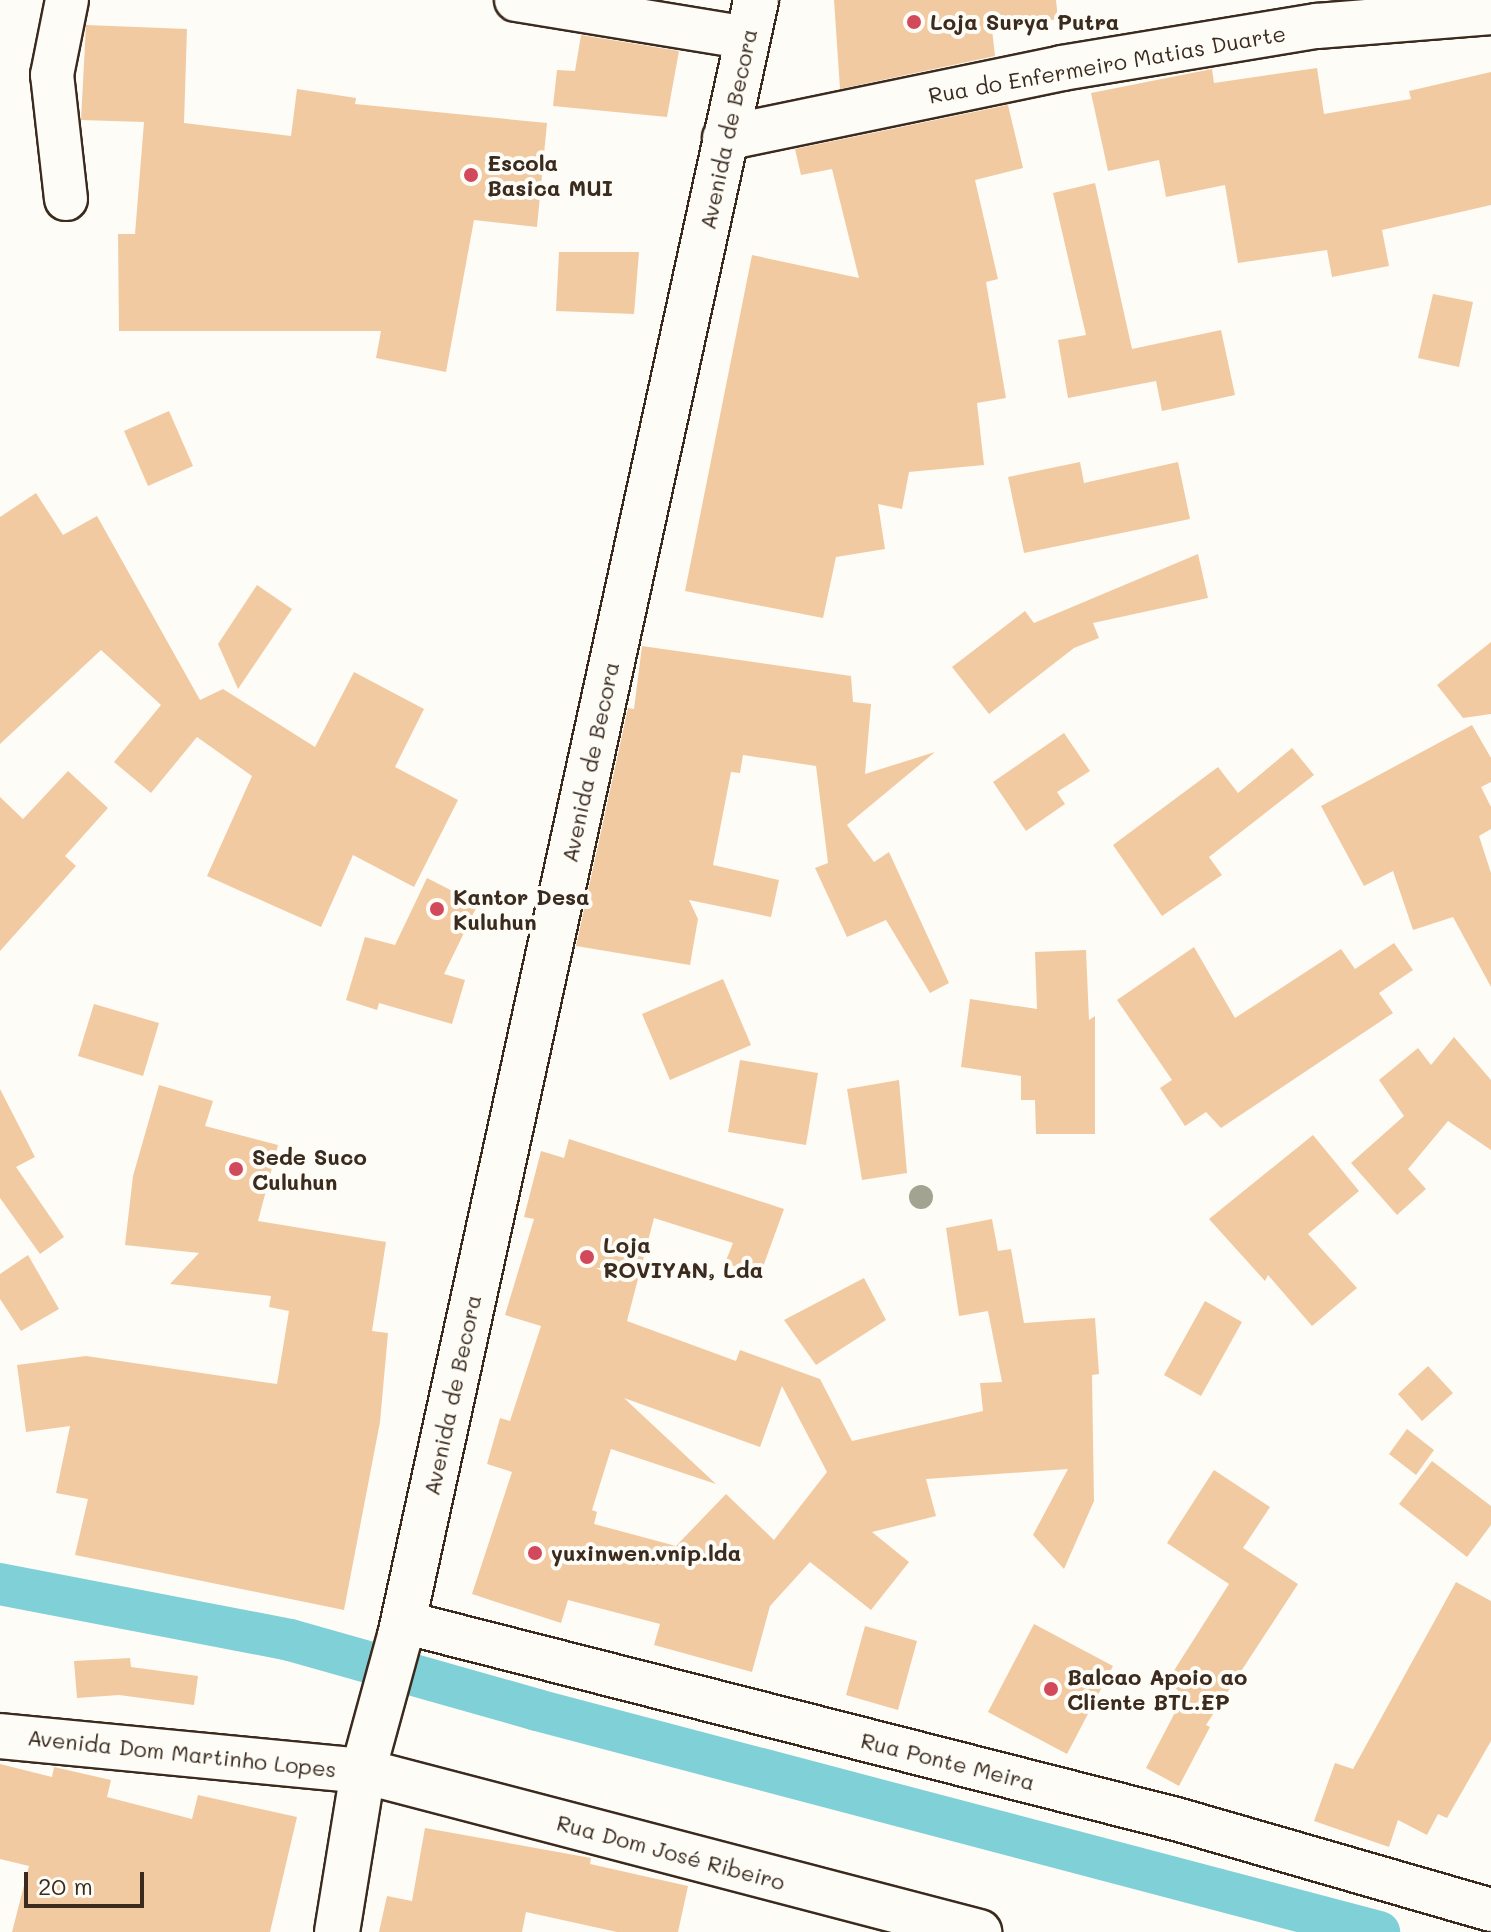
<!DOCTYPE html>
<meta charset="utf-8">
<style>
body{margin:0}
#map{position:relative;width:1491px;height:1932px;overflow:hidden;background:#fdfcf7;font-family:Mali,sans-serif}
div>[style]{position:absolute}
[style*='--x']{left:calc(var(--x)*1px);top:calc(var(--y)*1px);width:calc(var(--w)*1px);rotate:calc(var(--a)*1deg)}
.canal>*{height:42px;margin:-21px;padding:0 21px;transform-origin:21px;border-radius:21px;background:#7fd0d7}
.building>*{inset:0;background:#f2caa2}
.roads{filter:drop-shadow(2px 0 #3b2a1e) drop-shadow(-2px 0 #3b2a1e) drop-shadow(0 2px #3b2a1e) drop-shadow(0 -2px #3b2a1e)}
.street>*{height:42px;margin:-21px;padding:0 21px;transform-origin:21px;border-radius:21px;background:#fdfcf7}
.secondary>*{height:44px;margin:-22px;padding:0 22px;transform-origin:22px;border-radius:22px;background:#fdfcf7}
.primary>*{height:44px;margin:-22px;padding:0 22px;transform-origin:22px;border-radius:22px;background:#fdfcf7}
.trees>*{width:24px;height:24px;margin:-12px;border-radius:50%;background:#a3a392}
.dots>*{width:22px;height:22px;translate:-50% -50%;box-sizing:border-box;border:4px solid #fdfcf7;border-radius:50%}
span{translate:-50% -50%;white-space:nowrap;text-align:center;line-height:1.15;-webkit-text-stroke:8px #fdfcf7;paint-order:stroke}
.poi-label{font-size:22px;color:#3b2a1e;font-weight:700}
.left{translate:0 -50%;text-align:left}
.street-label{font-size:22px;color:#3b2a1e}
.scale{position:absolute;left:24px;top:1872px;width:120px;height:36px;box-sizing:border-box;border:4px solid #3b2a1e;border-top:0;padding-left:10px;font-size:24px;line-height:28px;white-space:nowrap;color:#3b2a1e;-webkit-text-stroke:6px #fdfcf7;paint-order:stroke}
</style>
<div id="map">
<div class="canal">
<div style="--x:0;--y:1584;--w:295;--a:10.9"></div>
<div style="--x:290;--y:1640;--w:257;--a:15.8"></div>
<div style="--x:537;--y:1710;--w:871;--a:14.77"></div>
</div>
<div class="building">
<div style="clip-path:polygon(834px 0,1056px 0,1058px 19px,992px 29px,995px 56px,840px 89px)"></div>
<div style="clip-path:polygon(86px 25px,187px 29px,184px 123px,291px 136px,297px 89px,356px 98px,355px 104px,547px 123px,537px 227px,474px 220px,446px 372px,376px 358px,381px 331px,119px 331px,118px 234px,135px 234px,144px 122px,81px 120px)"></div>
<div style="clip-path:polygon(581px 35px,679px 51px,667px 117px,553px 106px,557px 70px,575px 71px)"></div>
<div style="clip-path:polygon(1317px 68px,1324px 114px,1411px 99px,1409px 91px,1491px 72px,1491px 205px,1382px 230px,1389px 266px,1332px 277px,1327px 250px,1238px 263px,1225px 185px,1166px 197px,1159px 160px,1108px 171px,1091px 93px,1212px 69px,1214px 83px)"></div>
<div style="clip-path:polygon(1008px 105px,1023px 168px,975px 180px,998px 279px,986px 282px,1006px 398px,977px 403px,984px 465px,909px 472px,902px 509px,878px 504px,885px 549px,836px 557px,823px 618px,685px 591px,752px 255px,859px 278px,832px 169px,801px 175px,795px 149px)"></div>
<div style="clip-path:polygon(1095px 183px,1132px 349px,1221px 330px,1235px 395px,1162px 411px,1156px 381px,1068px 398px,1058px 340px,1086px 335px,1053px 193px)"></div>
<div style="clip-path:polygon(559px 252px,639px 252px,634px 314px,556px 311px)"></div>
<div style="clip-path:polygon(1433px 294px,1473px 302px,1459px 367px,1418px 358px)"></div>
<div style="clip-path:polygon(169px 411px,193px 466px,148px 486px,124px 431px)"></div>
<div style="clip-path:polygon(1080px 462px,1084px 483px,1178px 462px,1190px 519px,1024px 553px,1008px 477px)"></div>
<div style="clip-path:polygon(36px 493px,63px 535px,97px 516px,200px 700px,223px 689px,315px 747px,354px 672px,424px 709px,395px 767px,458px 800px,414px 887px,353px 855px,321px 927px,207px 876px,252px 776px,197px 737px,151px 793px,114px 762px,161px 705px,101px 650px,0 744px,0 517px)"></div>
<div style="clip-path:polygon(1198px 554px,1208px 598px,1093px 623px,1099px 638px,1074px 648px,989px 714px,952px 667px,1025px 611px,1034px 623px)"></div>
<div style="clip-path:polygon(257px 585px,292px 609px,238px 689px,218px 644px)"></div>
<div style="clip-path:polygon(1491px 642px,1491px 714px,1463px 718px,1437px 685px)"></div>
<div style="clip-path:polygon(642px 646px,851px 676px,853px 702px,871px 704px,865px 774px,935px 752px,847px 825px,874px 862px,889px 852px,949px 983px,930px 993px,886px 920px,847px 937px,815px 868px,828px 863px,816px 766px,743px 755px,740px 773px,731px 772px,713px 865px,779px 880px,771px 917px,689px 900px,698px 919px,690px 965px,576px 946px,628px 708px,634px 709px)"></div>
<div style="clip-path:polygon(1472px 725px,1491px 758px,1491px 782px,1481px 787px,1491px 807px,1491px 829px,1479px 836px,1491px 873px,1491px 987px,1453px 917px,1413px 930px,1393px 871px,1364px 886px,1321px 806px)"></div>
<div style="clip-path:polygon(1064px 733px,1090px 771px,1057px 792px,1065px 804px,1026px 831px,993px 782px)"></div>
<div style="clip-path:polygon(1292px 748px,1314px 775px,1209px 857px,1222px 875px,1162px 916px,1113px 845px,1218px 767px,1238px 793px)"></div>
<div style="clip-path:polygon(68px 771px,108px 808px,65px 856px,76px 866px,0 951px,0 797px,23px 819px)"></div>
<div style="clip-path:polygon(427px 878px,478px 904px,444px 974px,465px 980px,452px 1024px,379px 1003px,377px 1010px,346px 1000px,365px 937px,395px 945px)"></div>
<div style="clip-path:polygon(1394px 943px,1413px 970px,1379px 993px,1393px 1013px,1221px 1128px,1206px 1112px,1185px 1126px,1160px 1088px,1172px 1080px,1117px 1000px,1194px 947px,1235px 1018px,1341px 949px,1355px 969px)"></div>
<div style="clip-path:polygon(1086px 950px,1089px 1020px,1095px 1016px,1095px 1134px,1036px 1134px,1035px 1100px,1021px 1100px,1021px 1076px,961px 1067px,970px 999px,1037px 1009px,1035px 952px)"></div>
<div style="clip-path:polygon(723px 979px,751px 1045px,670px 1080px,642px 1014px)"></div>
<div style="clip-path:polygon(94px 1004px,159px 1023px,143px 1076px,78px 1056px)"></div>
<div style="clip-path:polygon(1454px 1037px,1491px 1080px,1491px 1150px,1448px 1121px,1408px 1169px,1426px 1189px,1397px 1215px,1351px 1163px,1404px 1116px,1379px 1080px,1418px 1048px,1431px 1065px)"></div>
<div style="clip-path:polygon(740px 1060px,818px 1073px,806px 1145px,728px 1132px)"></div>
<div style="clip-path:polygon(899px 1080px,907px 1173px,862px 1180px,847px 1089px)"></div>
<div style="clip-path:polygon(159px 1085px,213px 1101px,205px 1126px,278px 1145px,258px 1221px,386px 1242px,372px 1331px,388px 1333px,380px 1422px,344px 1610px,75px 1555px,88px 1499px,56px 1493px,70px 1426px,26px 1432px,17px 1365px,86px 1356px,277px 1384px,289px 1311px,269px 1307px,271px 1296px,170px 1284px,199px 1253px,125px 1245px,133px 1176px)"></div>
<div style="clip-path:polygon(0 1089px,35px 1157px,16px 1167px,64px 1237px,40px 1254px,0 1198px)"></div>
<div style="clip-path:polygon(1313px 1135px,1359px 1191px,1308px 1234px,1357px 1288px,1312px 1326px,1268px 1275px,1265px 1281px,1209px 1219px)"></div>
<div style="clip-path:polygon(evenodd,569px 1139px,784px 1209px,760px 1275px,725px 1263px,733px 1243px,654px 1218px,627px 1321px,736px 1361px,740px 1350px,820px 1379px,852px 1441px,983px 1411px,980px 1383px,1002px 1382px,988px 1311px,959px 1316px,946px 1228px,992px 1219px,998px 1251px,1011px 1249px,1024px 1323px,1095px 1318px,1099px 1374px,1092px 1375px,1094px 1501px,1064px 1569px,1033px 1535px,1068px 1469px,926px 1479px,936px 1516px,872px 1532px,909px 1562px,871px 1610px,810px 1562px,770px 1606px,752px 1672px,654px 1645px,660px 1624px,568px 1600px,561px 1623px,472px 1594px,512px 1472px,487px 1464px,500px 1418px,510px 1421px,541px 1326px,505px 1315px,534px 1219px,524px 1217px,541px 1151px,564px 1158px,569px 1139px,782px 1386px,827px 1472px,774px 1540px,726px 1494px,676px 1546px,594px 1524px,597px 1512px,592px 1510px,611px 1449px,716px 1484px,624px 1398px,760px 1447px,782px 1386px)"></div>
<div style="clip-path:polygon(28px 1255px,59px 1309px,21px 1331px,0 1299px,0 1274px)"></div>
<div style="clip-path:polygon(864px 1278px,886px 1320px,816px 1365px,784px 1320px)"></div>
<div style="clip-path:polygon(1205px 1301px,1242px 1322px,1201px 1396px,1164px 1375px)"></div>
<div style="clip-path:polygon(1428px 1366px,1453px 1393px,1422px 1421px,1398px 1394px)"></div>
<div style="clip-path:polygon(1407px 1429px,1434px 1450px,1416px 1475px,1389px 1454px)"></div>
<div style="clip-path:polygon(1432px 1461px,1491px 1506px,1491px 1525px,1467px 1557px,1399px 1504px)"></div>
<div style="clip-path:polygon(1214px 1470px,1270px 1507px,1243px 1548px,1298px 1584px,1206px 1725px,1210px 1727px,1179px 1786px,1146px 1768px,1181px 1701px,1194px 1708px,1168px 1680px,1229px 1584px,1167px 1543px)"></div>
<div style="clip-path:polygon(1456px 1582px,1491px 1601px,1491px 1741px,1447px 1818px,1438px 1814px,1427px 1835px,1398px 1820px,1389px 1847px,1314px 1821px,1335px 1763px,1353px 1769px)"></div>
<div style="clip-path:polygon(1034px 1624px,1113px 1666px,1067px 1754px,988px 1712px)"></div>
<div style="clip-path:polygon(865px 1626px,917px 1641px,898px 1710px,846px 1695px)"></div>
<div style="clip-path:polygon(130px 1658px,131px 1667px,198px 1676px,194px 1705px,119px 1695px,77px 1698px,74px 1661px)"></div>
<div style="clip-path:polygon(0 1764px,52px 1777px,54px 1767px,111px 1780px,107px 1797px,192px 1819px,198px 1795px,297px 1817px,270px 1932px,12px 1932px,29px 1866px,0 1859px)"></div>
<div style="clip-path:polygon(425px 1828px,591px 1858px,590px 1864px,688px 1886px,678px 1932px,617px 1932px,526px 1912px,522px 1932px,379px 1932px,387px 1896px,412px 1901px)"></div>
</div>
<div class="roads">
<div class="street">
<div style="--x:516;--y:0;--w:235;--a:9.3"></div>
<div style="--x:66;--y:199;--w:125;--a:-96.4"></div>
<div style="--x:52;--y:75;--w:76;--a:-78.7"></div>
<div style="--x:403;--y:1622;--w:798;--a:14.3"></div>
<div style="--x:1176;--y:1819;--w:328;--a:16.1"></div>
</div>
<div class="secondary">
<div style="--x:725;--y:138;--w:344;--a:-11.7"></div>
<div style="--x:1062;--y:68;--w:258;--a:-9.4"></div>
<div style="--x:1317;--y:26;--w:175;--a:-4.6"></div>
<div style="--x:0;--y:1736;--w:365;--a:5.5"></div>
<div style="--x:363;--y:1771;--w:637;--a:14.65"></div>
</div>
<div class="primary">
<div style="--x:337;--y:1932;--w:163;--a:-80.8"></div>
<div style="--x:363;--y:1771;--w:140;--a:-74.7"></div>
<div style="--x:400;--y:1636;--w:1674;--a:-77.72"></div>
</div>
</div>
<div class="trees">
<div style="left:921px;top:1197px"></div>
</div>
<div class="dots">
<div style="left:914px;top:22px;background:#d1495b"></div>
<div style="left:471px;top:175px;background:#d1495b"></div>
<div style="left:437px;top:909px;background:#d1495b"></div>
<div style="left:236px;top:1169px;background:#d1495b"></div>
<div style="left:587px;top:1257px;background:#d1495b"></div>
<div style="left:535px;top:1553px;background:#d1495b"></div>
<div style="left:1051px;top:1689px;background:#d1495b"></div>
</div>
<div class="poi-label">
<span class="left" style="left:930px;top:22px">Loja Surya Putra</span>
<span class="left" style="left:487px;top:175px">Escola<br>Basica MUI</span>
<span class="left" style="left:453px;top:909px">Kantor Desa<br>Kuluhun</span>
<span class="left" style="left:252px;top:1169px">Sede Suco<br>Culuhun</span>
<span class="left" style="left:603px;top:1257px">Loja<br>ROVIYAN, Lda</span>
<span class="left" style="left:551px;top:1553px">yuxinwen.vnip.lda</span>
<span class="left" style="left:1067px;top:1689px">Balcao Apoio ao<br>Cliente BTL.EP</span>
</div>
<div class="street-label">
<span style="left:1107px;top:64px;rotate:-10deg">Rua do Enfermeiro Matias Duarte</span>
<span style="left:728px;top:129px;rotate:-78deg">Avenida de Becora</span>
<span style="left:590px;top:762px;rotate:-78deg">Avenida de Becora</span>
<span style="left:452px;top:1395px;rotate:-78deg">Avenida de Becora</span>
<span style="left:182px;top:1753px;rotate:6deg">Avenida Dom Martinho Lopes</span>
<span style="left:948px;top:1761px;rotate:14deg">Rua Ponte Meira</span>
<span style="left:671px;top:1852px;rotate:15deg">Rua Dom José Ribeiro</span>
</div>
<div class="scale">20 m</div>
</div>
